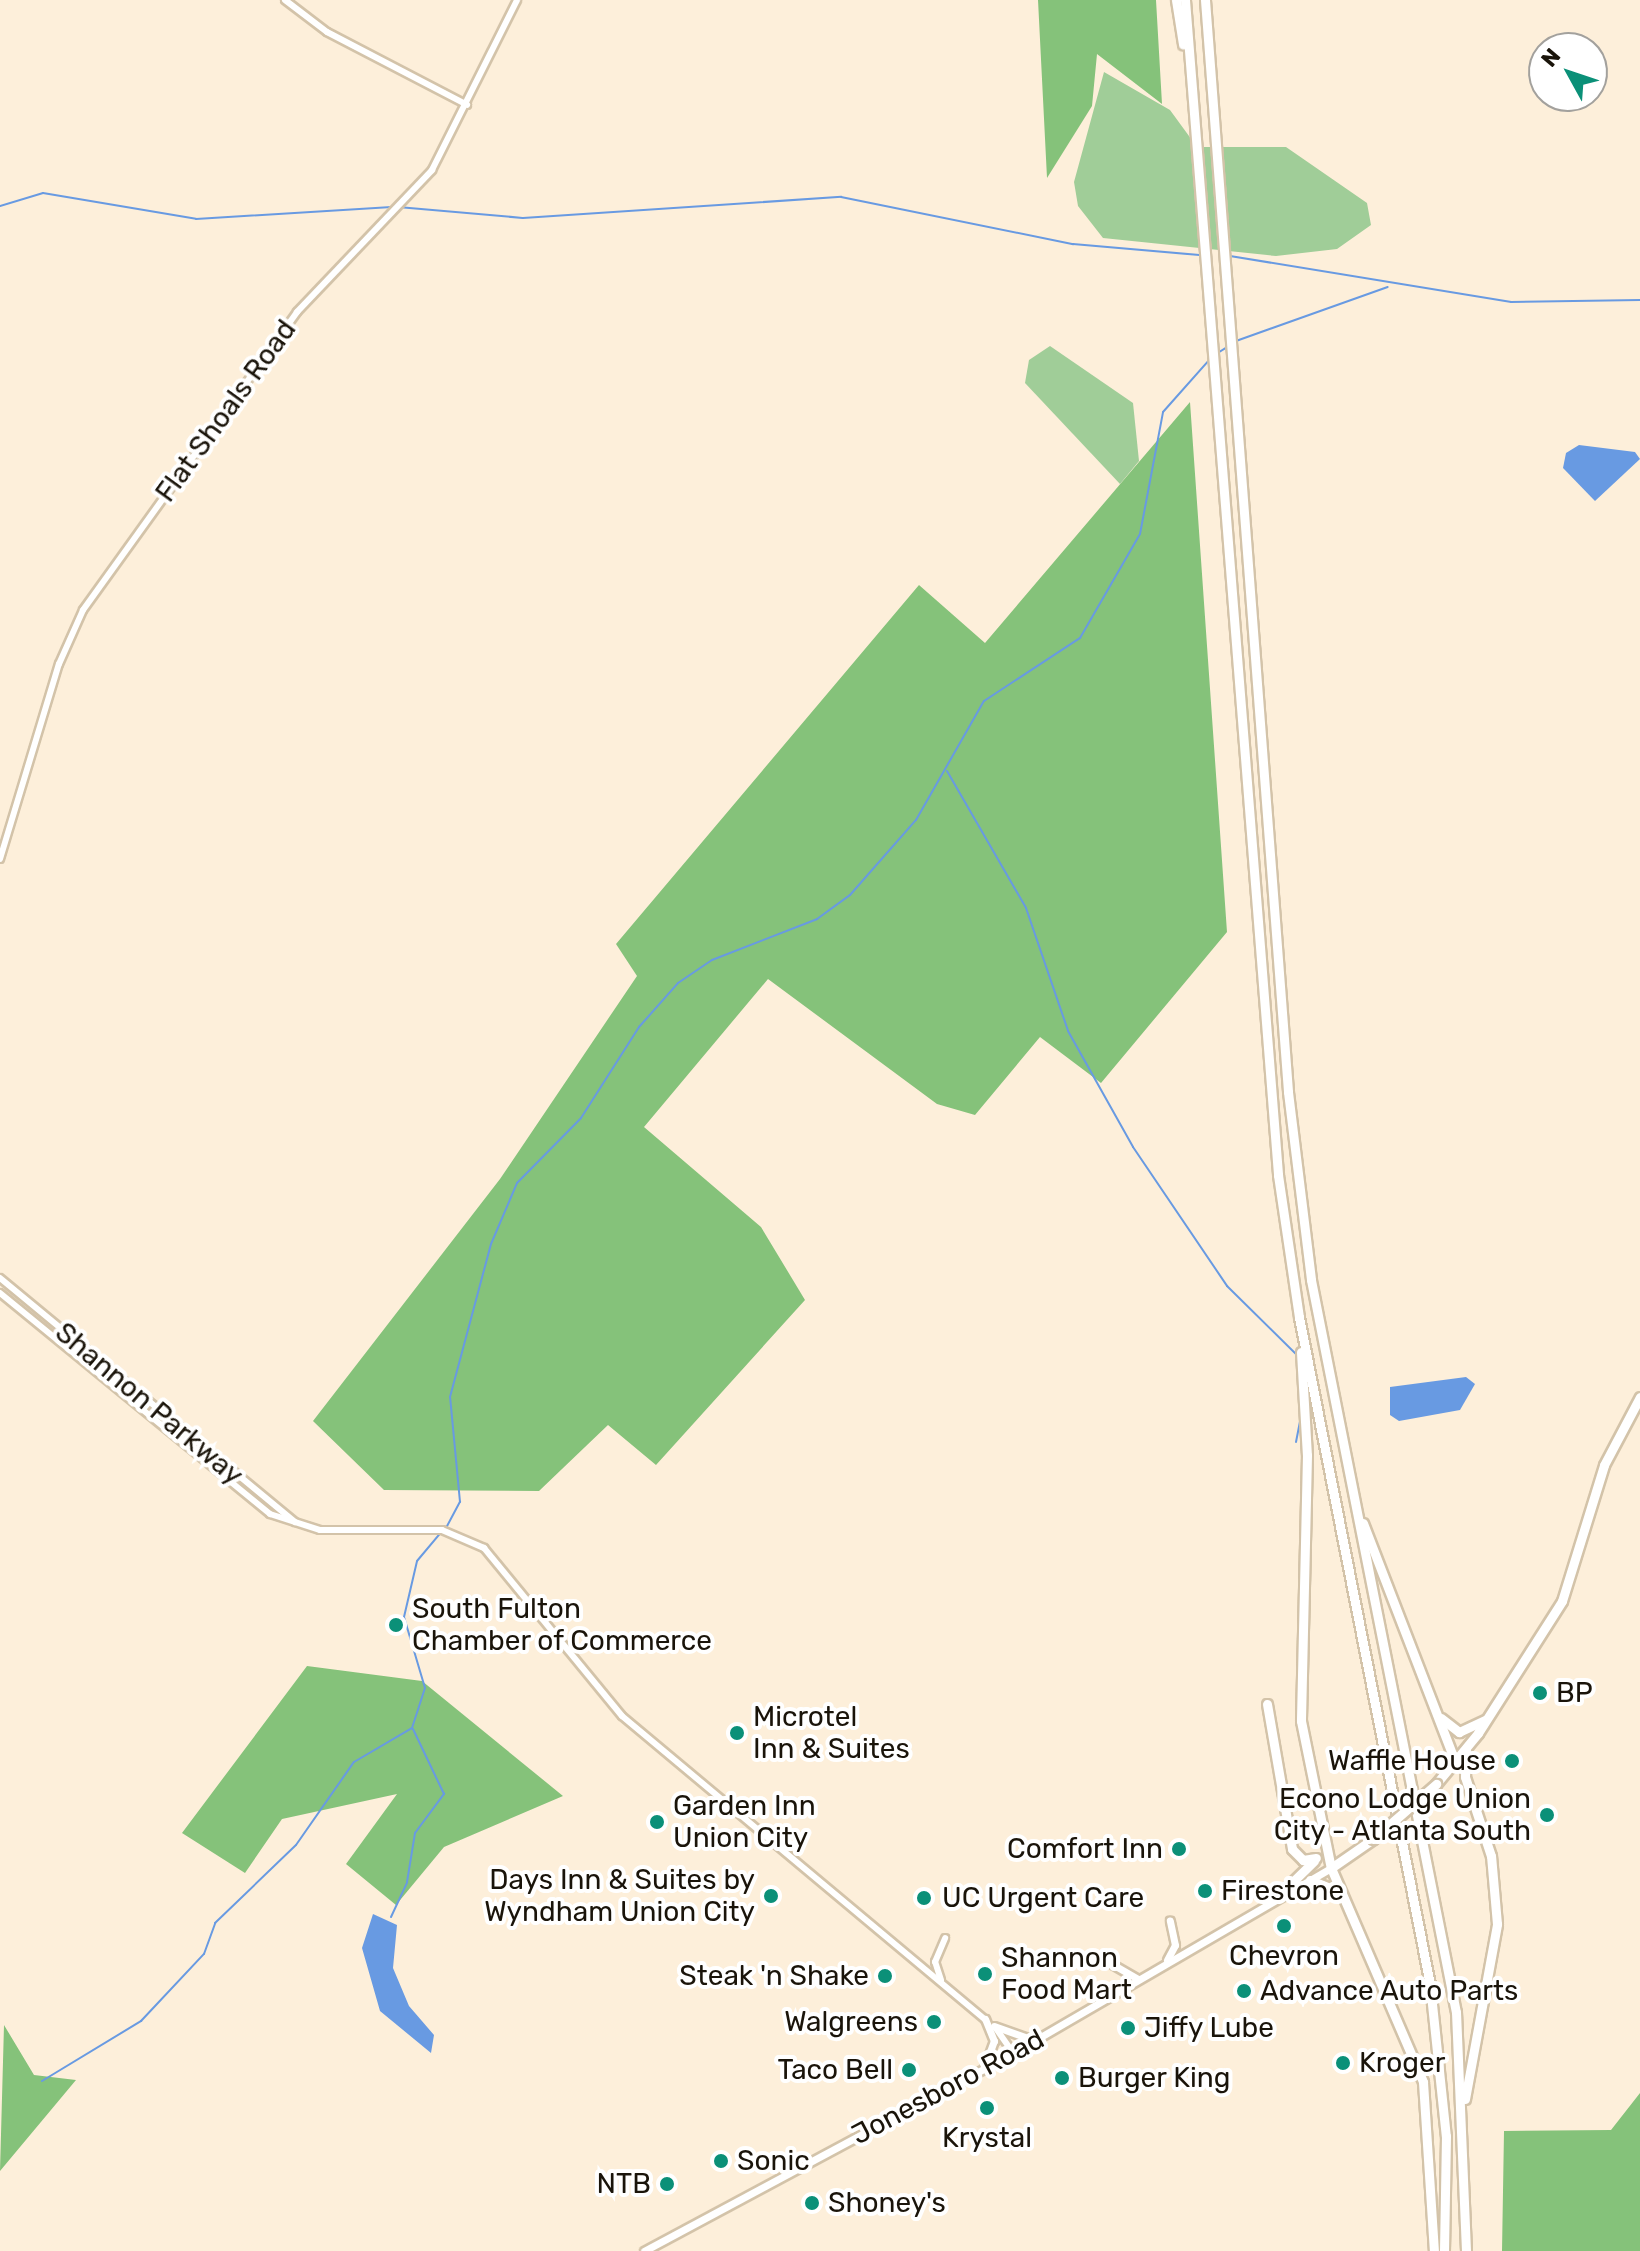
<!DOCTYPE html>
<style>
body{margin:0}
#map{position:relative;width:1640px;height:2251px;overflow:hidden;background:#fdefda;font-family:Rubik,sans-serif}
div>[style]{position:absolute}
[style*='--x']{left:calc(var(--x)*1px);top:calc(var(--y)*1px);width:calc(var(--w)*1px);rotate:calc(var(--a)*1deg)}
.green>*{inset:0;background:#a0cd98}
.forest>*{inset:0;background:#85c27a}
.water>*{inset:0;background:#689ae2}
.stream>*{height:2px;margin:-1px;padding:0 1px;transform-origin:1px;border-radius:1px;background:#689ae2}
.roads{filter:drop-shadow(2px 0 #d3c3a9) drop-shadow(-2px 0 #d3c3a9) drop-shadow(0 2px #d3c3a9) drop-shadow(0 -2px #d3c3a9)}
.minor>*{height:6px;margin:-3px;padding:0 3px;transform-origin:3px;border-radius:3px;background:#fff}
.major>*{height:7px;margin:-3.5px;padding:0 3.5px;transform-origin:3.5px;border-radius:3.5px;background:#fff}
.highway>*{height:9px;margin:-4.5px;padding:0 4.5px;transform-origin:4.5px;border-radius:4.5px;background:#fff}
.bridges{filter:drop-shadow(2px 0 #d3c3a9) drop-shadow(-2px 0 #d3c3a9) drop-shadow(0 2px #d3c3a9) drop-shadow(0 -2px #d3c3a9)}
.highway-bridge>*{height:9px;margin:-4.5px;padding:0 4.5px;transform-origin:4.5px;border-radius:4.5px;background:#fff}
.dots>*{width:22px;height:22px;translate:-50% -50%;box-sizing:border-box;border:4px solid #fff;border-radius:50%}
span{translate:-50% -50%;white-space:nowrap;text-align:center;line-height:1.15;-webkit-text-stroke:8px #fff;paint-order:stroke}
.street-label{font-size:28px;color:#1a140a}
.poi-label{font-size:28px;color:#1a140a}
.left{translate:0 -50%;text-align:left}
.right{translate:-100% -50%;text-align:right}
.north{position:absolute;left:1528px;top:32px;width:80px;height:80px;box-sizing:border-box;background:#fff;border:2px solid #a3a19d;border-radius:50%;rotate:310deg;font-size:22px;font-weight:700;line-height:32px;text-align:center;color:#1a140a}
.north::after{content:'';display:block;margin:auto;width:28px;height:36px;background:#0b9078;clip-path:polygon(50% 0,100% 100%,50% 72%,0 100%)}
</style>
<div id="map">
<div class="green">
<div style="clip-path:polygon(1104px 72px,1170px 110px,1197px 147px,1286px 147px,1367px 203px,1371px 225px,1337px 249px,1276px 256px,1103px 238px,1078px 206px,1074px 182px)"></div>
<div style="clip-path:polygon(1050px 346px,1133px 403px,1139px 461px,1120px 484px,1025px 383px,1029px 360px)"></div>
</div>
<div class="forest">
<div style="clip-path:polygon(1038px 0,1156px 0,1162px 104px,1097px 54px,1092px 106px,1047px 178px)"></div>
<div style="clip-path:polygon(1190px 402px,1227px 932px,1101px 1083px,1040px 1037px,975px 1115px,937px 1104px,768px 979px,644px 1127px,761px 1227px,805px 1300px,656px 1465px,608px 1425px,539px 1491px,384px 1490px,313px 1421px,500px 1179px,637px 976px,616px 944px,919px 585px,985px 643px)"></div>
<div style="clip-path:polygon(307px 1666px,422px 1681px,563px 1796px,444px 1847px,396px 1905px,346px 1864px,397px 1794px,282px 1819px,245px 1873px,182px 1833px)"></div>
<div style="clip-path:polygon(4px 2025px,34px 2075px,76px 2080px,0 2171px)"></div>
<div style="clip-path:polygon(1640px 2093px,1640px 2251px,1502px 2251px,1504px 2131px,1611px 2130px)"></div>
</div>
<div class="water">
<div style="clip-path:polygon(1579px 445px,1635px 452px,1640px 459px,1595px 501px,1563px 468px,1566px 453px)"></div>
<div style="clip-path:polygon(1466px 1377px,1475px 1384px,1460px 1410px,1399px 1421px,1390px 1415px,1390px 1387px)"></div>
<div style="clip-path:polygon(373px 1914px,397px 1925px,393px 1968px,409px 2006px,434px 2035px,431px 2053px,380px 2011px,362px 1948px)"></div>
</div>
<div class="stream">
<div style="--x:0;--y:206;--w:45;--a:-16.8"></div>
<div style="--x:43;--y:193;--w:155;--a:9.6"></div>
<div style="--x:196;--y:219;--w:196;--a:-3.5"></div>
<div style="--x:398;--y:207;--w:125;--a:5"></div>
<div style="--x:523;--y:218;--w:319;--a:-3.8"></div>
<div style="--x:841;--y:197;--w:237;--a:11.5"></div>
<div style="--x:1073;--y:244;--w:127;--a:5"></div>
<div style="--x:1230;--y:256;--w:285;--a:9.3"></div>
<div style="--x:1511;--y:302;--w:129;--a:-0.9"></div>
<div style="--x:1236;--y:341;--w:161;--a:-19.6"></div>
<div style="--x:1216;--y:354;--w:13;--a:-32"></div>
<div style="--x:947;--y:771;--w:158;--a:60"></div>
<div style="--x:1026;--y:908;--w:130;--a:71.1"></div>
<div style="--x:1068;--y:1031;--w:133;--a:60.7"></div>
<div style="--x:1133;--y:1147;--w:168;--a:55.9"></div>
<div style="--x:1227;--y:1286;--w:100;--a:44.6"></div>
<div style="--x:1296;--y:1442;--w:26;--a:-79"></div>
<div style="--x:446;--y:1528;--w:30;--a:-62"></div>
<div style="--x:460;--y:1502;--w:105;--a:-95.4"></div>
<div style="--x:450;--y:1397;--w:158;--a:-75"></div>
<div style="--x:491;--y:1244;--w:66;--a:-66.9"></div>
<div style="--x:517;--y:1183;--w:91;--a:-45.4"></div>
<div style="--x:581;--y:1118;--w:108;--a:-57.5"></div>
<div style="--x:639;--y:1027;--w:59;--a:-48.4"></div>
<div style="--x:678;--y:983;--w:41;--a:-34.1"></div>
<div style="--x:712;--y:960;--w:113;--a:-21.3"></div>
<div style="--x:817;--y:919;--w:41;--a:-36"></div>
<div style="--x:850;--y:895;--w:100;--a:-48.7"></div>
<div style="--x:916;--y:820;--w:137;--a:-60.3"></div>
<div style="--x:984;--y:701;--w:115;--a:-33.3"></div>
<div style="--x:1080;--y:638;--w:120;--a:-60"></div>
<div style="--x:1140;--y:534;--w:124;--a:-79.3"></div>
<div style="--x:1163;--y:412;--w:72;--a:-48.4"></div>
<div style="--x:391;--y:1917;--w:38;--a:-65"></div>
<div style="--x:407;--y:1882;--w:50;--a:-80.7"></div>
<div style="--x:415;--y:1833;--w:49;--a:-53.4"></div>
<div style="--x:444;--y:1794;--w:72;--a:-115.5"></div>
<div style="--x:42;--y:2081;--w:116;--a:-31.2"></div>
<div style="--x:141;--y:2021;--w:92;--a:-46.8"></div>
<div style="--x:204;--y:1954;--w:33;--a:-70"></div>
<div style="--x:215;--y:1923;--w:112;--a:-43.9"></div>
<div style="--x:296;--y:1845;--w:101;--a:-55.1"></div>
<div style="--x:354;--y:1762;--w:67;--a:-30.4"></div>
<div style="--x:412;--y:1728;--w:42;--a:-72"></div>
<div style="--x:425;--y:1688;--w:74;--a:-106.5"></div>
<div style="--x:404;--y:1617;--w:57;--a:-76.9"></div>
<div style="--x:417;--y:1561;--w:38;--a:-50"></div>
</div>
<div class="roads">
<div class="minor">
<div style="--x:285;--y:0;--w:53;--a:37.3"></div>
<div style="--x:327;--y:32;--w:158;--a:27.5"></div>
<div style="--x:0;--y:859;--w:204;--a:-73.2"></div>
<div style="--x:59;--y:664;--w:59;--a:-66"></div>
<div style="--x:83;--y:610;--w:367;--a:-54.3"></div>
<div style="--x:297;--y:312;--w:196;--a:-46.4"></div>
<div style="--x:432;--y:170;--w:190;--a:-63.4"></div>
<div style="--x:0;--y:1278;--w:383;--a:39.6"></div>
<div style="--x:0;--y:1293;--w:349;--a:39.3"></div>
<div style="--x:270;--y:1514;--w:52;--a:17.7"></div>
<div style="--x:320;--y:1530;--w:122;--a:0"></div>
<div style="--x:442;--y:1530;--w:46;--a:23.2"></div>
<div style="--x:484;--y:1548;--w:217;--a:50.6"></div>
<div style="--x:622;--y:1716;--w:474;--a:39.9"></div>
<div style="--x:941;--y:1980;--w:19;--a:-108"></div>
<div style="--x:935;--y:1962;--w:26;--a:-67"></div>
<div style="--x:995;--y:2027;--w:32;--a:55"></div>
</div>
<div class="major">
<div style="--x:1167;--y:1960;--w:17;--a:-62"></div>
<div style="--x:1175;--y:1945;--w:25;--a:-102"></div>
<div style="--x:1112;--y:1964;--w:30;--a:30"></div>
<div style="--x:994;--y:2026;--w:45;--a:19.7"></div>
<div style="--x:984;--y:2068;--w:29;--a:-70"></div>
<div style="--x:994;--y:2041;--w:24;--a:-112"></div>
<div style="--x:644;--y:2251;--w:419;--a:-28.2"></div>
<div style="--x:1013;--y:2053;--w:368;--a:-30.2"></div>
</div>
<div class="highway">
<div style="--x:1176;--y:0;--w:45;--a:81"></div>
<div style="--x:1185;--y:0;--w:1179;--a:85.47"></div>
<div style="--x:1278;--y:1175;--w:144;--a:81.6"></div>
<div style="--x:1299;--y:1317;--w:681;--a:78.9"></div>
<div style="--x:1430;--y:1985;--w:152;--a:84"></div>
<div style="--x:1446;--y:2136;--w:115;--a:91"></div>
<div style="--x:1205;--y:0;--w:1095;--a:85.65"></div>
<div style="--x:1288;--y:1092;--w:189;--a:83"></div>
<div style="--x:1311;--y:1280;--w:746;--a:78.8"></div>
<div style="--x:1456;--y:2012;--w:239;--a:87.6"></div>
<div style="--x:1301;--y:1352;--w:103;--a:86.7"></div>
<div style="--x:1307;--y:1455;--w:266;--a:91.3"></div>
<div style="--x:1301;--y:1721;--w:150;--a:78.5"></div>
<div style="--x:1331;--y:1868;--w:233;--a:66.7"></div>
<div style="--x:1423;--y:2082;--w:169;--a:86.3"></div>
<div style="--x:1363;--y:1523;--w:256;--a:68.9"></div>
<div style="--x:1267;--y:1704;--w:147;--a:80.2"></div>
<div style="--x:1292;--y:1849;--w:16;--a:45"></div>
<div style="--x:1303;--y:1860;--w:13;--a:-9"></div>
<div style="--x:1441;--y:1718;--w:23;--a:38"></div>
<div style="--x:1459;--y:1732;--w:29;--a:-25"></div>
<div style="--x:1436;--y:1784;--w:66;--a:-50.5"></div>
<div style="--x:1478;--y:1733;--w:156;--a:-57.5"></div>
<div style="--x:1562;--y:1601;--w:142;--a:-72.8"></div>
<div style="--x:1604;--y:1465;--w:77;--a:-62.1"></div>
<div style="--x:1331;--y:1868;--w:51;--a:-34.6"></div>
<div style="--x:1310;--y:1880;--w:32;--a:22"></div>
<div style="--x:1278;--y:1896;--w:50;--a:-44.2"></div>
<div style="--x:1465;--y:2099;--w:178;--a:-79.6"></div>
<div style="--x:1497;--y:1924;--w:68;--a:-95"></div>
<div style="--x:1491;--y:1856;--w:83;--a:-108.2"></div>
<div style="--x:1465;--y:1777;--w:27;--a:-88"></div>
</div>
</div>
<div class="bridges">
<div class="highway-bridge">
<div style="--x:1373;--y:1839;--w:84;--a:-41.1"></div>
</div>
</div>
<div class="dots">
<div style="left:396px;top:1625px;background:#0b9078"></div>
<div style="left:1540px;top:1693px;background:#0b9078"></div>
<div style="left:737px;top:1733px;background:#0b9078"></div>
<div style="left:1512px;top:1761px;background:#0b9078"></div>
<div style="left:1547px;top:1815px;background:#0b9078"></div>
<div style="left:657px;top:1822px;background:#0b9078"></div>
<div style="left:1179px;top:1849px;background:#0b9078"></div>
<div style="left:1205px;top:1891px;background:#0b9078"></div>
<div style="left:771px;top:1896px;background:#0b9078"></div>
<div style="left:924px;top:1898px;background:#0b9078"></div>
<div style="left:1284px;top:1926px;background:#0b9078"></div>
<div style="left:985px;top:1974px;background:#0b9078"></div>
<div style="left:885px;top:1976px;background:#0b9078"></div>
<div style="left:1244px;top:1991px;background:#0b9078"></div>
<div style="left:934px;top:2022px;background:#0b9078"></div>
<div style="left:1128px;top:2028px;background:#0b9078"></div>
<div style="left:1343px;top:2063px;background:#0b9078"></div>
<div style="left:909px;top:2070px;background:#0b9078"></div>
<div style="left:1062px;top:2078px;background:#0b9078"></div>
<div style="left:987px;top:2108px;background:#0b9078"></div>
<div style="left:721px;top:2161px;background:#0b9078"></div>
<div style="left:667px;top:2184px;background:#0b9078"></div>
<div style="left:812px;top:2203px;background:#0b9078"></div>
</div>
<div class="street-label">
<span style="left:226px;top:411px;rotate:-54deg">Flat Shoals Road</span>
<span style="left:149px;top:1404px;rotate:40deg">Shannon Parkway</span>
<span style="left:948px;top:2087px;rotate:-28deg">Jonesboro Road</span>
</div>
<div class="poi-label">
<span class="left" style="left:412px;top:1625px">South Fulton<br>Chamber of Commerce</span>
<span class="left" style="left:1556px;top:1693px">BP</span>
<span class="left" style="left:753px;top:1733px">Microtel<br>Inn &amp; Suites</span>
<span class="right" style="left:1496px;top:1761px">Waffle House</span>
<span class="right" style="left:1531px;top:1815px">Econo Lodge Union<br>City - Atlanta South</span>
<span class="left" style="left:673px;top:1822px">Garden Inn<br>Union City</span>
<span class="right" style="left:1163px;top:1849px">Comfort Inn</span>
<span class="right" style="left:755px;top:1896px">Days Inn &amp; Suites by<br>Wyndham Union City</span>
<span class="left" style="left:1221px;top:1891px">Firestone</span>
<span class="left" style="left:942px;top:1898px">UC Urgent Care</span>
<span style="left:1284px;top:1956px">Chevron</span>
<span class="left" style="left:1001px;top:1974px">Shannon<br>Food Mart</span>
<span class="right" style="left:869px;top:1976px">Steak 'n Shake</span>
<span class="left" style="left:1260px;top:1991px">Advance Auto Parts</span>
<span class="right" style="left:918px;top:2022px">Walgreens</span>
<span class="left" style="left:1144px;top:2028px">Jiffy Lube</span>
<span class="left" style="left:1359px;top:2063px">Kroger</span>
<span class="right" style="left:893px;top:2070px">Taco Bell</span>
<span class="left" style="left:1078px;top:2078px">Burger King</span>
<span style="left:987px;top:2138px">Krystal</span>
<span class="left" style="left:737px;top:2161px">Sonic</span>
<span class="right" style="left:651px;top:2184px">NTB</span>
<span class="left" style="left:828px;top:2203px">Shoney's</span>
</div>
<div class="north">N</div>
</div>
